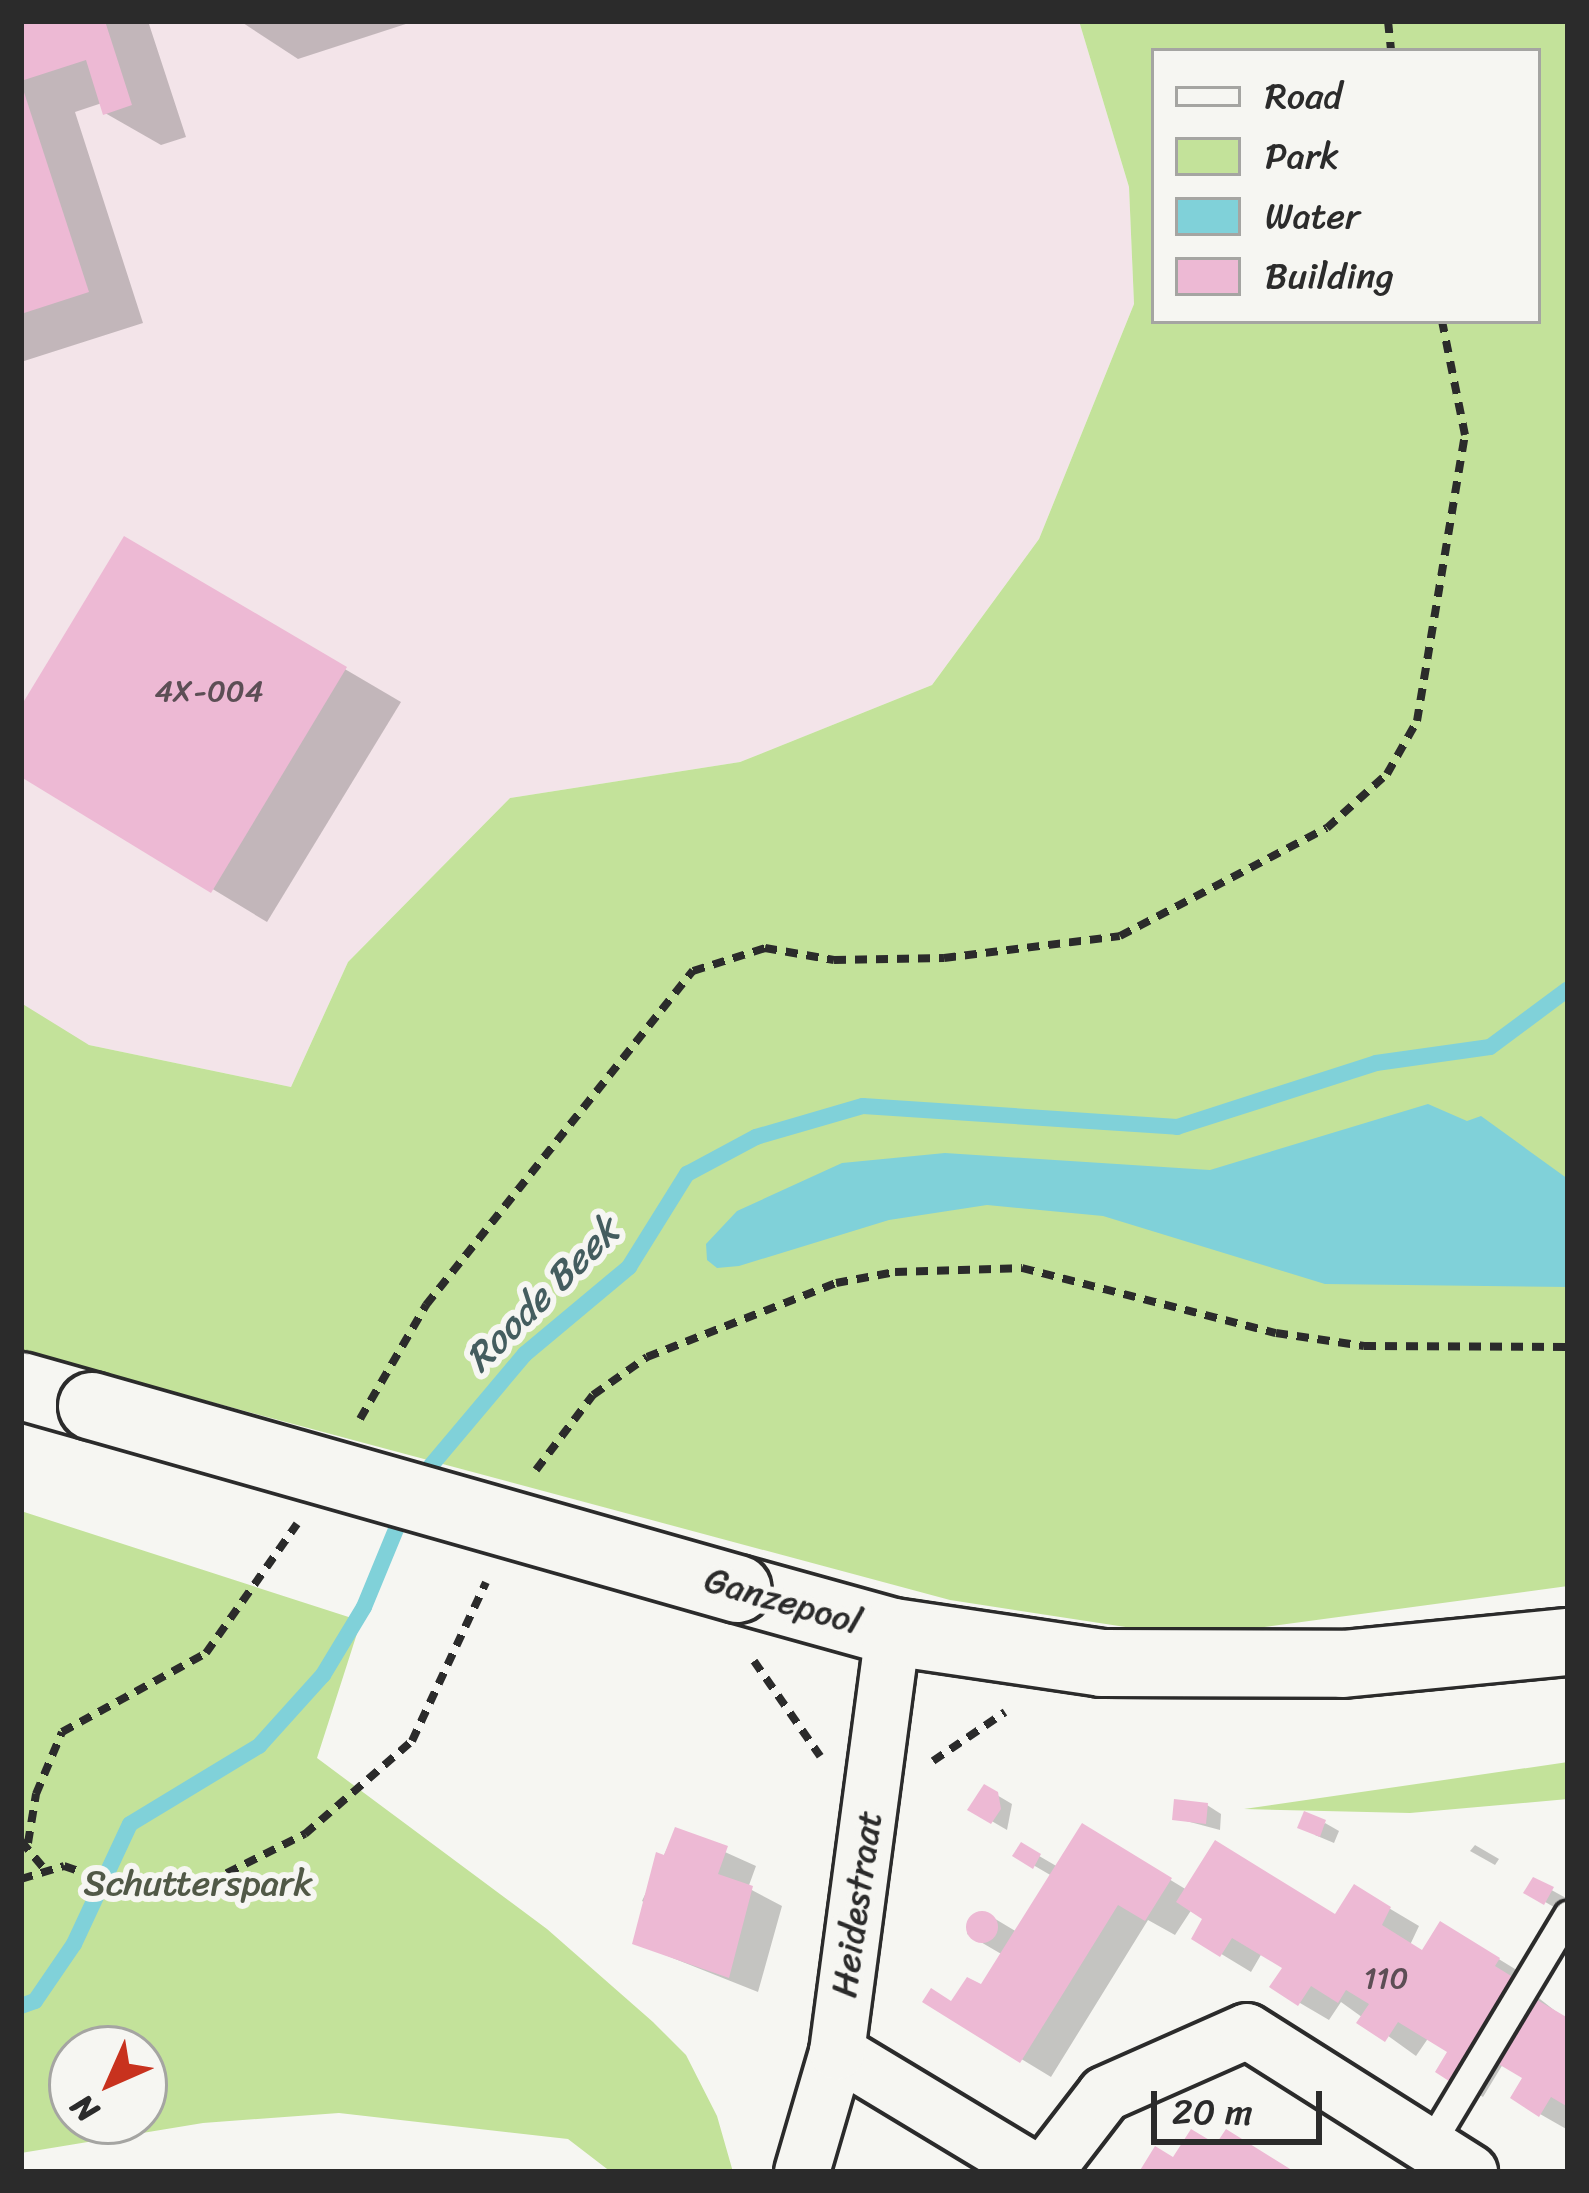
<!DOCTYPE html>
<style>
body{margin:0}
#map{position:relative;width:1589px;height:2193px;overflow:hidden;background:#f6f6f2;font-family:Sriracha,sans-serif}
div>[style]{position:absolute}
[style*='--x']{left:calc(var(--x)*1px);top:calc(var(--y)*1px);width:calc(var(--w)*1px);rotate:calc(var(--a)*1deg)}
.built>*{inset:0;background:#f3e4e9}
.green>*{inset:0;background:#c3e29a}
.water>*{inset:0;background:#80d1d9}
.shadow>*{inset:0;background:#0003}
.stream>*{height:16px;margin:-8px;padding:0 8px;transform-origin:8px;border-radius:8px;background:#80d1d9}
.building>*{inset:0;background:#edb9d4}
.round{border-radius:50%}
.path>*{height:8px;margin-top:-4px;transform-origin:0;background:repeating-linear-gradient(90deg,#2b2b2b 0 12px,transparent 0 21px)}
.roads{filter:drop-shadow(3px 0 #2b2b2b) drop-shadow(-3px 0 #2b2b2b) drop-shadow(0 3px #2b2b2b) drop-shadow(0 -3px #2b2b2b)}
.lane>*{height:27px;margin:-13.5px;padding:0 13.5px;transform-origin:13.5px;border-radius:13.5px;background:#f6f6f2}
.street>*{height:54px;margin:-27px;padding:0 27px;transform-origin:27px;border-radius:27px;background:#f6f6f2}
.secondary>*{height:66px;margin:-33px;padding:0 33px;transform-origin:33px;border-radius:33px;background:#f6f6f2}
.bridges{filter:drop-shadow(3px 0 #2b2b2b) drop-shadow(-3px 0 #2b2b2b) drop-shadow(0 3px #2b2b2b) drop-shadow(0 -3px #2b2b2b)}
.secondary-bridge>*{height:66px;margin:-33px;padding:0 33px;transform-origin:33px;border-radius:33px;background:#f6f6f2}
span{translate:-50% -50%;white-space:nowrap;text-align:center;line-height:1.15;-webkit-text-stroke:12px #f6f6f2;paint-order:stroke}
.number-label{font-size:30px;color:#5c4e55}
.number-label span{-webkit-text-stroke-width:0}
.street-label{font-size:36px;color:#2b2b2b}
.park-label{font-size:36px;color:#515947}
.water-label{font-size:39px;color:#445d5f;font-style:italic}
.frame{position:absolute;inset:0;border:24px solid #2b2b2b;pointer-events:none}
.legend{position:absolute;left:1151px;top:48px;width:390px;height:276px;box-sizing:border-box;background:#f6f6f2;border:3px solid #a5a5a2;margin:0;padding:15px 21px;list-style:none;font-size:36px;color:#2b2b2b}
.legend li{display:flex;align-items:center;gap:24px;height:60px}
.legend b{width:60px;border:3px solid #a5a5a2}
.north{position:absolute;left:48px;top:2025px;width:120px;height:120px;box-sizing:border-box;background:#f6f6f2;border:3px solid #a5a5a2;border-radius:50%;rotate:225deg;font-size:33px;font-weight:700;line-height:48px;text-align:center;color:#2b2b2b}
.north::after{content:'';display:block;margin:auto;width:42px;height:54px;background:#c8321e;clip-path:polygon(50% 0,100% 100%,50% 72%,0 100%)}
.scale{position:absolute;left:1151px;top:2091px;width:171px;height:54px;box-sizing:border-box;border:6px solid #2b2b2b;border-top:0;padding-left:15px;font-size:36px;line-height:42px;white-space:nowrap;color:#2b2b2b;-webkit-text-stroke:9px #f6f6f2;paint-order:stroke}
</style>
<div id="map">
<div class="built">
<div style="clip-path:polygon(21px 21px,1079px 21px,1129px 187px,1134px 304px,1039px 539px,932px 685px,740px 762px,510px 798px,348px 962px,291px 1087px,89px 1045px,21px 1019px)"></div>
</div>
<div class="green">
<div style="clip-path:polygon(evenodd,1079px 21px,1568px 21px,1568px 1586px,1191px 1637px,950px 1600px,21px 1351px,21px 1003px,89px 1045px,291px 1087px,348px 962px,510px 798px,740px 762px,932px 685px,1039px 539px,1134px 304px,1129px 187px,1079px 21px,1154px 51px,1538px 51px,1538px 321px,1154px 321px,1154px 51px)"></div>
<div style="clip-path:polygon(evenodd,21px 1511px,361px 1621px,317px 1758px,547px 1929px,653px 2022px,686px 2055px,717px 2116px,733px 2172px,611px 2172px,568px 2139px,339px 2113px,203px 2123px,21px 2153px,21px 1511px,144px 2049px,144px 2121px,72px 2121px,72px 2049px,144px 2049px)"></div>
<div style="clip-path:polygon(1568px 1762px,1568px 1799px,1410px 1813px,1244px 1809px)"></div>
</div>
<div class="water">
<div style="clip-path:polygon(1428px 1104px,1467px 1121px,1481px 1116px,1568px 1179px,1568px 1287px,1325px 1284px,1103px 1216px,987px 1205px,889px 1220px,739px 1266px,717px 1268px,707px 1260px,706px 1244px,737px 1211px,842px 1163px,945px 1153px,1210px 1170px)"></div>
</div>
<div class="shadow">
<div style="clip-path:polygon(21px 21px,148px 21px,186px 137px,161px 145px,105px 113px,102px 103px,75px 112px,143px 323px,21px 362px)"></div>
<div style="clip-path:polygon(240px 21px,415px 21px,298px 59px)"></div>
<div style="clip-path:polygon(125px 540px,401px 702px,267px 922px,21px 773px,21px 711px)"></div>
<div style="clip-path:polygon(985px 1788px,1012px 1804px,1007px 1830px,971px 1809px)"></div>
<div style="clip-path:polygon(1207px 1805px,1221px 1814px,1220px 1830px,1175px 1818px)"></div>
<div style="clip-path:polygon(1325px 1823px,1339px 1831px,1334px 1843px,1315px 1835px)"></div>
<div style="clip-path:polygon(1083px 1827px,1187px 1890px,1336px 1917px,1355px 1888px,1419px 1926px,1410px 1945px,1424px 1953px,1471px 1942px,1528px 1977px,1522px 1985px,1568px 2021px,1568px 2130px,1540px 2114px,1526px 2077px,1503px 2064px,1483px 2097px,1439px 2071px,1451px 2051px,1429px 2037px,1416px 2056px,1341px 2002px,1329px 2020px,1300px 2003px,1273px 1987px,1286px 1967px,1262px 1953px,1251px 1972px,1195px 1938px,1206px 1918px,1192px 1909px,1175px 1935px,1148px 1920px,1051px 2077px,926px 2001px,953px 2004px,982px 1988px,1003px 1955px,967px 1934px,982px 1911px,1017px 1932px,1052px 1876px,1016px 1855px,1022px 1846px,1058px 1867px)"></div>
<div style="clip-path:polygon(676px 1830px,756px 1866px,748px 1888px,782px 1906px,758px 1992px,635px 1943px,649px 1905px,642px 1901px)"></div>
<div style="clip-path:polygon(1475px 1845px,1499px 1859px,1495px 1865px,1470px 1851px)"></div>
<div style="clip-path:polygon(1535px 1881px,1566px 1898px,1559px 1910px,1528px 1892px)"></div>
</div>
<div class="stream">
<div style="--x:418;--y:1481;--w:166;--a:-49.9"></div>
<div style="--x:525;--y:1354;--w:136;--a:-39.9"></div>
<div style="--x:629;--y:1267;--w:110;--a:-58.1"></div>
<div style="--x:687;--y:1174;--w:78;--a:-28.2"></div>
<div style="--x:756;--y:1137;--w:111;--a:-16.2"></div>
<div style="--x:863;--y:1106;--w:315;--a:3.8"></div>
<div style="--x:1177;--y:1127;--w:209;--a:-17.8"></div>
<div style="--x:1376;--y:1063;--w:115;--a:-8"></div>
<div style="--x:1490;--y:1047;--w:97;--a:-36.6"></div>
<div style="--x:21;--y:2006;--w:15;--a:-20"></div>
<div style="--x:35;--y:2001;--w:69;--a:-55.6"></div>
<div style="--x:74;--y:1944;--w:132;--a:-65"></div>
<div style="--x:130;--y:1824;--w:151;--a:-31.2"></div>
<div style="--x:259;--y:1746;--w:96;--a:-48"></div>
<div style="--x:323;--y:1675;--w:79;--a:-58.9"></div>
<div style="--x:364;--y:1607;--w:105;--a:-67.6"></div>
</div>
<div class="building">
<div style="clip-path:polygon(21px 21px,105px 21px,132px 105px,103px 115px,86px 60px,21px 81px)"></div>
<div style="clip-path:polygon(21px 83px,89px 292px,21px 314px)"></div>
<div style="clip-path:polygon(124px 536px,347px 667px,211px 893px,21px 777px,21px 706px)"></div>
<div style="clip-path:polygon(984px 1784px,998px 1792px,1001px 1809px,991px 1824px,967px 1810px)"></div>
<div style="clip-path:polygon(1174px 1799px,1208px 1803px,1206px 1824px,1172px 1820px)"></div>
<div style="clip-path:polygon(1304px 1811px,1326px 1820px,1320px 1837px,1297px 1828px)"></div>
<div style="clip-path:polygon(1082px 1823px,1172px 1878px,1145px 1921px,1118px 1905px,1020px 2063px,922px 2002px,931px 1988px,951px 2001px,967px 1977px,981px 1984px)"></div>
<div style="clip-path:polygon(675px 1827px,728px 1846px,718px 1874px,753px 1886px,729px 1978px,632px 1944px,656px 1852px,664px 1855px)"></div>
<div style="clip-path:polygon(1215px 1840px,1335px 1914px,1354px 1884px,1391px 1907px,1382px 1925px,1422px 1950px,1440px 1921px,1500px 1958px,1495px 1966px,1516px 1979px,1452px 2083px,1435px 2072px,1447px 2052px,1398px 2022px,1385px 2042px,1356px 2023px,1369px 2004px,1346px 1990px,1338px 2003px,1311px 1986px,1298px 2006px,1269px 1987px,1282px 1968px,1232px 1938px,1220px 1957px,1191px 1939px,1202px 1919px,1176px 1902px)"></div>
<div style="clip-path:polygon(1021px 1842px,1041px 1854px,1033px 1869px,1012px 1856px)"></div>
<div style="clip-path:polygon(1533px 1877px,1554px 1887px,1544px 1905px,1523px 1893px)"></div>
<div class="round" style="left:966px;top:1911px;width:32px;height:32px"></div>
<div style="clip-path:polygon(1534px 1998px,1568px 2018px,1568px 2107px,1551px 2097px,1539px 2117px,1510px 2098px,1522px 2078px,1495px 2062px)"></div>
<div style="clip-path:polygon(1191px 2129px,1216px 2144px,1226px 2129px,1295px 2172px,1139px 2172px,1155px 2146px,1173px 2157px)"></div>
</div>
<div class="path">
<div style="--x:1388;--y:21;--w:30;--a:84"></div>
<div style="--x:360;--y:1419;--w:132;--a:-59.9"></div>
<div style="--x:426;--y:1305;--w:428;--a:-51.4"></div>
<div style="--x:693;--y:971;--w:76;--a:-17.7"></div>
<div style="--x:765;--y:948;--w:70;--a:9.9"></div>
<div style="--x:834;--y:960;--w:110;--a:-1"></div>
<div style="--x:944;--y:958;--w:177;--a:-7.1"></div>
<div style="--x:1120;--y:936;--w:233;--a:-27.6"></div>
<div style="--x:1327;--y:828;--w:81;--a:-42"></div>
<div style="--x:1387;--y:774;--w:61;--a:-60.5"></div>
<div style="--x:1417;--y:721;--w:290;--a:-80.5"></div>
<div style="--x:1465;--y:435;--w:116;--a:-101.4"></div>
<div style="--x:536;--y:1470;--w:94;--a:-52.8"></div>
<div style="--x:593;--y:1395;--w:66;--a:-35.1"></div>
<div style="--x:647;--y:1357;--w:203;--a:-21.4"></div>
<div style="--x:836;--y:1283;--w:60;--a:-10.6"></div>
<div style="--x:895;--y:1272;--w:127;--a:-1.8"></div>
<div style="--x:1022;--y:1268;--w:262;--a:14.4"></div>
<div style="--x:1276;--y:1333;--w:89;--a:8.4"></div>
<div style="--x:1364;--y:1346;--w:204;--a:0.3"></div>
<div style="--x:754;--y:1661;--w:116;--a:55.2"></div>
<div style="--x:933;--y:1761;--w:87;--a:-34.2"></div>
<div style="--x:21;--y:1841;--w:35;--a:50"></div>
<div style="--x:28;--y:1843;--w:50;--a:-80.7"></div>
<div style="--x:36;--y:1794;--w:67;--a:-67.2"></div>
<div style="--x:62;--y:1732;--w:164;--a:-28.7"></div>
<div style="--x:206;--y:1653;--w:158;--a:-54.8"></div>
<div style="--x:21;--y:1879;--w:45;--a:-16.8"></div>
<div style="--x:64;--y:1866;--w:71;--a:18.9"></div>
<div style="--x:131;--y:1889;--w:58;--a:3"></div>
<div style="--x:189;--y:1892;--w:130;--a:-26.6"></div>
<div style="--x:305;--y:1834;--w:142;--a:-41"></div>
<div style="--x:412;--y:1741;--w:175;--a:-65"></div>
</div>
<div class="roads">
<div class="lane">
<div style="--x:1429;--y:2146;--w:270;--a:-59"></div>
</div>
<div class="street">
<div style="--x:837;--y:2052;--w:232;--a:31.1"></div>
<div style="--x:802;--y:2172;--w:125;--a:-73.7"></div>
<div style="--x:837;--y:2052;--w:424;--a:-82.4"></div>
<div style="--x:1045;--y:2172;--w:98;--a:-52.4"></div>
<div style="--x:1105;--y:2094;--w:155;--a:-23.9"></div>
<div style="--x:1247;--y:2031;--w:264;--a:32.3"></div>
</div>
<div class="secondary">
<div style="--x:21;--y:1386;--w:74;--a:15.7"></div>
<div style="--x:738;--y:1589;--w:161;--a:15.5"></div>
<div style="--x:893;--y:1632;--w:211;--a:8.4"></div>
<div style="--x:1102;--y:1663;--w:241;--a:0.2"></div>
<div style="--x:1343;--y:1664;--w:226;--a:-5.6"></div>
</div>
</div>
<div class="bridges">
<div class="secondary-bridge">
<div style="--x:92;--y:1406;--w:671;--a:15.82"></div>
</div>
</div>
<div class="number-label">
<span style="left:209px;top:691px">4X-004</span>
<span style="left:1386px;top:1978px">110</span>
</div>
<div class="street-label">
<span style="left:783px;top:1601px;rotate:16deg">Ganzepool</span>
<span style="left:857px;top:1904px;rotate:-82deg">Heidestraat</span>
</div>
<div class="park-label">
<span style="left:198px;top:1884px">Schutterspark</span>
</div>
<div class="water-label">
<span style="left:542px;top:1295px;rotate:-45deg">Roode Beek</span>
</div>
<div class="frame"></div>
<ul class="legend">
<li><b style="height:15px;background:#f6f6f2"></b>Road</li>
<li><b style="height:33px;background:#c3e29a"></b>Park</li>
<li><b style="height:33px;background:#80d1d9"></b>Water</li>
<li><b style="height:33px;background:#edb9d4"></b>Building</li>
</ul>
<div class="north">N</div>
<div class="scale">20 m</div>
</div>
